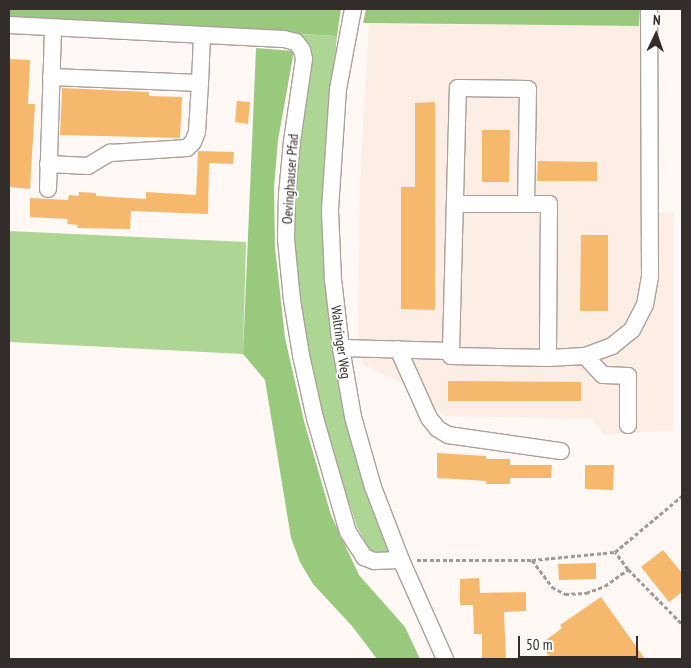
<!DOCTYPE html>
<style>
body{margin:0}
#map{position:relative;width:691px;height:668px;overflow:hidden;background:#fff8f5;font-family:"PT Sans Narrow",sans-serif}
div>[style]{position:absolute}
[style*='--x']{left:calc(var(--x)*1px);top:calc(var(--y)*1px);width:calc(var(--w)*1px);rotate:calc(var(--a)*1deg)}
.built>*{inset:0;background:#fcede5}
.green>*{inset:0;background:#add695}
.forest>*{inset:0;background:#99c97c}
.building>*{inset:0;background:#f6b86d}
.path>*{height:3px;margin-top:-1.5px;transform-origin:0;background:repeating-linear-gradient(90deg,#a19b98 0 4px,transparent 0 6.5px)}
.roads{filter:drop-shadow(1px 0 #aaa09b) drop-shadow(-1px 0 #aaa09b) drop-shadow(0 1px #aaa09b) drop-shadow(0 -1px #aaa09b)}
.minor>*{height:16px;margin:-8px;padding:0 8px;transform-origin:8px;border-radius:8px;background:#fff}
span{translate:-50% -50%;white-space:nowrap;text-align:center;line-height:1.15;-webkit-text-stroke:4px #fff;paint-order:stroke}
.street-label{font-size:14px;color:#332e2c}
.frame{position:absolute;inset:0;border:10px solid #332e2c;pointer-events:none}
.north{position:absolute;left:631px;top:10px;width:50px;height:50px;-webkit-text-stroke:4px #fff;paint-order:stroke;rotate:3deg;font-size:14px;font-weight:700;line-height:20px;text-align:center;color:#332e2c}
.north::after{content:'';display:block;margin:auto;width:18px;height:22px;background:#332e2c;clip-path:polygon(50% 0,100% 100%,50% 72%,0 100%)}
.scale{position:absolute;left:518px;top:636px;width:120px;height:22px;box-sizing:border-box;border:2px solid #332e2c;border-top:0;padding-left:6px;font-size:15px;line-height:18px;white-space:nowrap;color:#332e2c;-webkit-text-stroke:4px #fff;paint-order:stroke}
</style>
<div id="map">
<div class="built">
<div style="clip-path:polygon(369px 24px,658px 26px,658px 213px,674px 213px,674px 430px,604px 435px,591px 419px,444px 416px,403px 383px,362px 364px,358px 333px,360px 181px)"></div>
</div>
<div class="green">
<div style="clip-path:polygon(299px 34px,337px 36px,322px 209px,332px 349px,348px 418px,393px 552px,371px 552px,357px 527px,321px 417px,297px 300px,292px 240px,293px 195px,311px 53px)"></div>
<div style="clip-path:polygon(9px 231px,246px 242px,243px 354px,9px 342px)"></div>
</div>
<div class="forest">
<div style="clip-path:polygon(9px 9px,341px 9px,337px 36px,9px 17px)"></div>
<div style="clip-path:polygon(366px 9px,640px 9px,639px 26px,363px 23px)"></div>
<div style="clip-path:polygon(256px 48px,294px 51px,278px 140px,274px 187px,275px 247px,285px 338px,304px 421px,331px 515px,359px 575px,405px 627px,420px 659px,377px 659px,352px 626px,313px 584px,300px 562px,291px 538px,265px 380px,243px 354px)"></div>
</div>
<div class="building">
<div style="clip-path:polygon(9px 59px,30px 60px,28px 104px,35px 104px,30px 189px,9px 187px)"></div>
<div style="clip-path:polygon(62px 88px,149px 92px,149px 96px,182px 97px,180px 138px,60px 135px)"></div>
<div style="clip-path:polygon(237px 101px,250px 102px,248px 124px,235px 122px)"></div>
<div style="clip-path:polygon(435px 102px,435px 310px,401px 309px,401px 187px,415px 187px,415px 103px)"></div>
<div style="clip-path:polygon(482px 130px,510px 130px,509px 182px,482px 182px)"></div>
<div style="clip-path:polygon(198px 151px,234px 152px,233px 164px,209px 163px,208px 214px,131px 211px,130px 229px,77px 228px,78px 225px,67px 224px,68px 219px,30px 217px,30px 198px,68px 200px,69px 195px,79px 196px,79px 192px,96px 193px,96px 196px,146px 199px,146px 192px,196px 195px)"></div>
<div style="clip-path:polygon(538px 161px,597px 162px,597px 181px,537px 181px)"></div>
<div style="clip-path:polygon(581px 235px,608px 235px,608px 311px,580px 311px)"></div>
<div style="clip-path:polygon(448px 381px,581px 382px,581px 401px,448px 401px)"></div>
<div style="clip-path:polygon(437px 453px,486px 456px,486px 459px,510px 459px,510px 465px,552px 465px,551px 478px,510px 478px,510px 484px,486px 484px,486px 481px,437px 478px)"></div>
<div style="clip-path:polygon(585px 465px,614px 465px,613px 490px,585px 489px)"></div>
<div style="clip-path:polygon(663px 550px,682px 573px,682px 592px,669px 602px,641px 567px)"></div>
<div style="clip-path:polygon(596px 563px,596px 579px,559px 580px,558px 564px)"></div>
<div style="clip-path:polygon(479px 578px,480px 593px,526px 592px,526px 611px,504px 612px,506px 659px,482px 659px,482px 634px,474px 634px,473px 605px,460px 605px,460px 579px)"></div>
<div style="clip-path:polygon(601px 597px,645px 659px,551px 659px,541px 644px,562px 628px,560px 625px)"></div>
</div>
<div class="path">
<div style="--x:417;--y:560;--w:115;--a:0"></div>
<div style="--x:532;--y:560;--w:83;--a:-5.5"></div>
<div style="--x:615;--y:552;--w:87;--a:-39.9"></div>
<div style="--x:532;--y:560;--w:34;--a:53"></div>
<div style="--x:552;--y:587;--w:15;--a:28"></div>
<div style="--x:565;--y:594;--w:21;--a:-3"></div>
<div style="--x:586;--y:593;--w:20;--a:-20"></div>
<div style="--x:605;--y:586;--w:29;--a:-36"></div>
<div style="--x:628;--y:569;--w:21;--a:-127"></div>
<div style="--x:628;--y:569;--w:77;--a:45.5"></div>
</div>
<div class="roads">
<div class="minor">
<div style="--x:353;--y:9;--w:81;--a:100.6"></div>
<div style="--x:338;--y:89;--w:122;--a:93.8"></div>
<div style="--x:330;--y:211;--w:68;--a:87.5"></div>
<div style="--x:333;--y:279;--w:69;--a:83.4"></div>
<div style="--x:341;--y:348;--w:70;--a:80.1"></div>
<div style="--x:353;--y:417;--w:73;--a:74.1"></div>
<div style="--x:373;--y:487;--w:78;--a:69"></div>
<div style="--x:401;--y:560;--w:108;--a:66"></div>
<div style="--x:9;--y:25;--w:275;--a:2.9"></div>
<div style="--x:284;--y:39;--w:12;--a:14"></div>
<div style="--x:296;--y:42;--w:10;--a:53"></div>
<div style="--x:302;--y:50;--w:9;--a:77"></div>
<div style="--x:304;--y:59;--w:83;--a:98.3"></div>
<div style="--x:292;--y:141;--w:54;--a:95.3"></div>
<div style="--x:287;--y:195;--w:44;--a:91.3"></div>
<div style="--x:286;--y:239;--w:61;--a:84.4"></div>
<div style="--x:292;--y:300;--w:56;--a:80.7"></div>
<div style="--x:301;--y:355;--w:65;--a:77.5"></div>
<div style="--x:315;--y:418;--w:119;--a:73.9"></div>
<div style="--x:348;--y:532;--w:30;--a:57"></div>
<div style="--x:364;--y:557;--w:11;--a:22"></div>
<div style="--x:374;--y:561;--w:27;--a:-2"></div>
<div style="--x:200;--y:83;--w:48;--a:-87.6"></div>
<div style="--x:48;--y:164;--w:40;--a:2.9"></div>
<div style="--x:88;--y:166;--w:26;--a:-31"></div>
<div style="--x:110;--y:153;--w:77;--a:-3.7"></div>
<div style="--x:187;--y:148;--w:8;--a:-45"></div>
<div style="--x:193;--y:142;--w:11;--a:-68"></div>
<div style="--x:197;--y:132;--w:49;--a:-86.5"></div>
<div style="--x:200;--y:83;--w:149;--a:-177.7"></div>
<div style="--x:48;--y:189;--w:161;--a:-88.2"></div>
<div style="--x:456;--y:204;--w:93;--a:0"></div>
<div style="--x:549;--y:204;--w:154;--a:90.4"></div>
<div style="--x:341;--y:348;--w:110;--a:1.6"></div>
<div style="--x:451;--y:351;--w:5;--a:90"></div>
<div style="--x:451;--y:356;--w:97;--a:1.2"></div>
<div style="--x:548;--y:358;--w:37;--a:-3"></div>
<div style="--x:585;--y:356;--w:29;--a:-20"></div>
<div style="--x:612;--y:346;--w:26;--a:-39"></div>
<div style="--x:632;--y:330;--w:28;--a:-63"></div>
<div style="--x:645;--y:305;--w:29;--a:-80"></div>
<div style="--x:650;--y:276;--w:267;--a:-90.2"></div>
<div style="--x:398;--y:349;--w:76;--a:65.8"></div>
<div style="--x:429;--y:418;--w:14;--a:51"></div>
<div style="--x:438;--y:429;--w:12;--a:31"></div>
<div style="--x:448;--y:435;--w:114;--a:8.1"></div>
<div style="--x:451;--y:351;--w:263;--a:-88.5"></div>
<div style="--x:458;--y:88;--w:70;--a:0.8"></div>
<div style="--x:528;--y:89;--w:115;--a:91"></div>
<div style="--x:585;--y:356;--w:26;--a:47"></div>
<div style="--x:603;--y:375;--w:25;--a:2"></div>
<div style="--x:628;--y:376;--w:49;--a:90"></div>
</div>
</div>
<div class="street-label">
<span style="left:290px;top:179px;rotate:-86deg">Oevinghauser Pfad</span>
<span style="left:341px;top:342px;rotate:82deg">Waltringer Weg</span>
</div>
<div class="frame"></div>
<div class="north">N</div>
<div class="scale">50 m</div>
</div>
